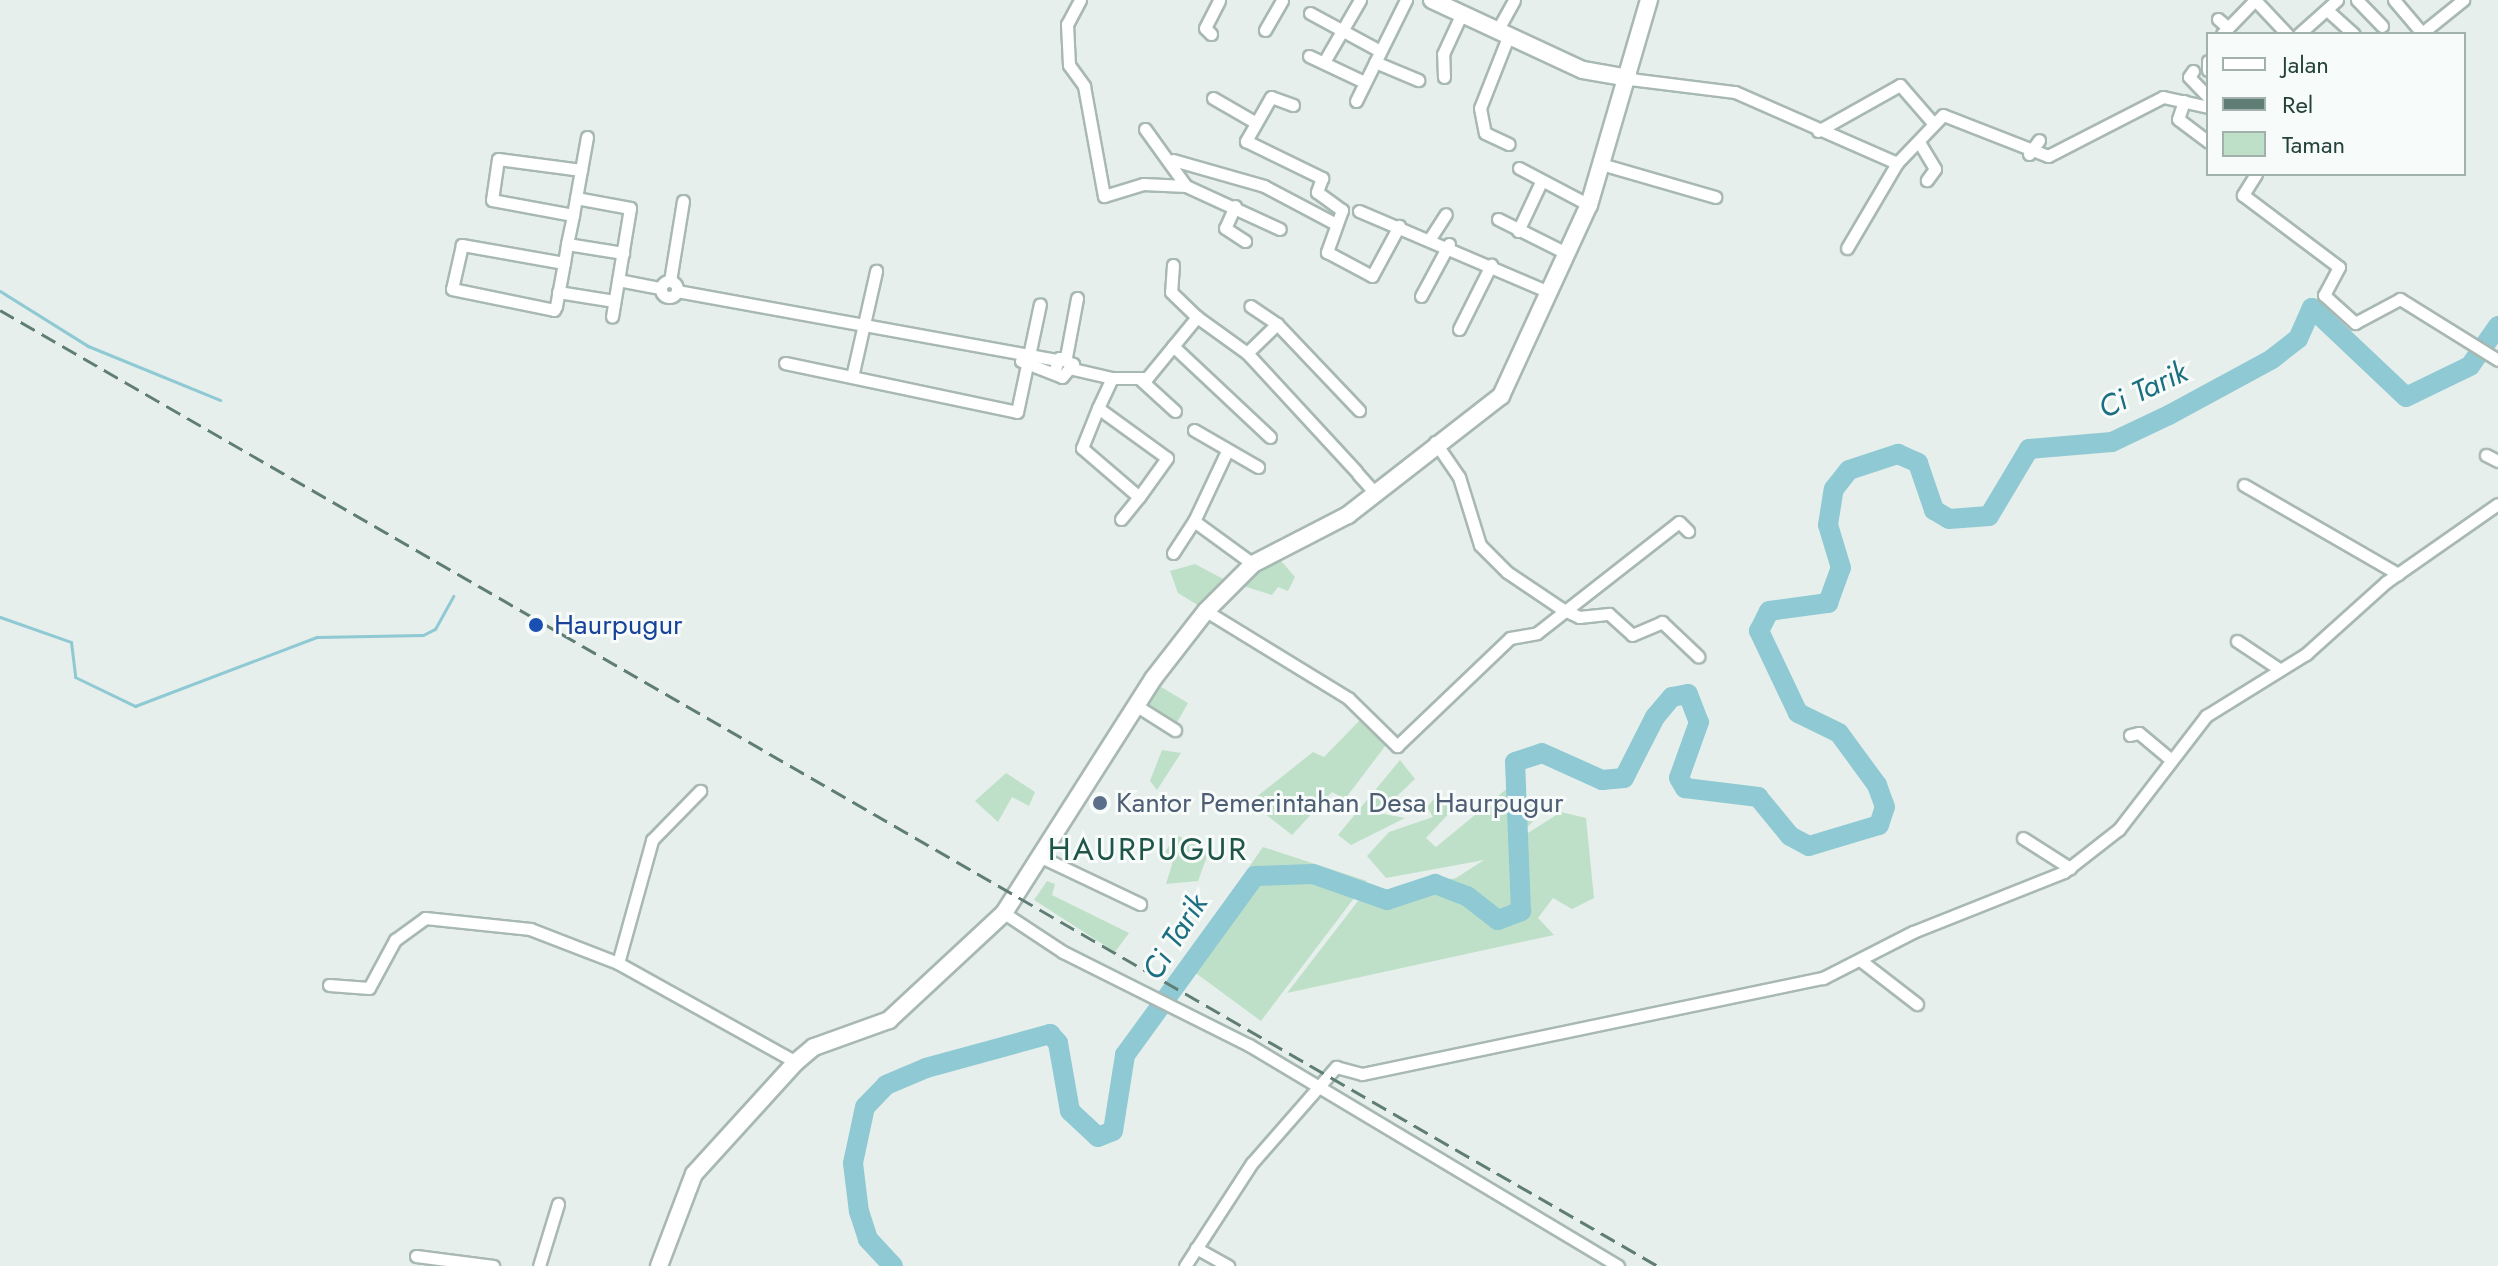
<!DOCTYPE html>
<style>
body{margin:0}
#map{position:relative;width:2498px;height:1266px;overflow:hidden;background:#e6efeb;font-family:Jost,sans-serif}
div>[style]{position:absolute}
[style*='--x']{left:calc(var(--x)*1px);top:calc(var(--y)*1px);width:calc(var(--w)*1px);rotate:calc(var(--a)*1deg)}
.green>*{inset:0;background:#bfe0c8}
.stream>*{height:3px;margin:-1.5px;padding:0 1.5px;transform-origin:1.5px;border-radius:1.5px;background:#8ec9d4}
.river>*{height:20px;margin:-10px;padding:0 10px;transform-origin:10px;border-radius:10px;background:#8ec9d4}
.roads{filter:drop-shadow(2px 0 #a8b8b2) drop-shadow(-2px 0 #a8b8b2) drop-shadow(0 2px #a8b8b2) drop-shadow(0 -2px #a8b8b2)}
.street>*{height:11px;margin:-5.5px;padding:0 5.5px;transform-origin:5.5px;border-radius:5.5px;background:#fff}
.street>.ring{margin:-5.5px;padding:0;box-sizing:content-box;background:none;border:11px solid #fff;border-radius:50%}
.secondary>*{height:16px;margin:-8px;padding:0 8px;transform-origin:8px;border-radius:8px;background:#fff}
.rail>*{height:3px;margin-top:-1.5px;transform-origin:0;background:repeating-linear-gradient(90deg,#5f7d75 0 16px,transparent 0 24px)}
.dots>*{width:22px;height:22px;translate:-50% -50%;box-sizing:border-box;border:4px solid #f7fbf9;border-radius:50%}
span{translate:-50% -50%;white-space:nowrap;text-align:center;line-height:1.15;-webkit-text-stroke:6px #f7fbf9;paint-order:stroke}
.transit-label{font-size:28px;color:#164399}
.left{translate:0 -50%;text-align:left}
.service-label{font-size:28px;color:#4e5e75}
.water-label{font-size:30px;color:#1c6f80;font-style:italic}
.quarter-label{font-size:32px;color:#1f5548;letter-spacing:2px}
.legend{position:absolute;left:2206px;top:32px;width:260px;height:144px;box-sizing:border-box;background:#f7fbf9;border:2px solid #a3b1ad;margin:0;padding:10px 14px;list-style:none;font-size:24px;color:#24423a}
.legend li{display:flex;align-items:center;gap:16px;height:40px}
.legend b{width:40px;border:2px solid #a3b1ad}
</style>
<div id="map">
<div class="green">
<div style="clip-path:polygon(1276px 555px,1295px 577px,1288px 591px,1278px 587px,1272px 595px,1240px 585px)"></div>
<div style="clip-path:polygon(1195px 564px,1227px 581px,1204px 609px,1178px 593px,1170px 571px)"></div>
<div style="clip-path:polygon(1156px 684px,1188px 703px,1175px 726px,1143px 706px)"></div>
<div style="clip-path:polygon(1362px 718px,1386px 745px,1345px 799px,1332px 792px,1292px 835px,1250px 802px,1313px 752px,1324px 757px)"></div>
<div style="clip-path:polygon(1162px 750px,1181px 753px,1157px 790px,1150px 781px)"></div>
<div style="clip-path:polygon(1400px 760px,1415px 779px,1379px 813px,1405px 818px,1351px 845px,1338px 835px)"></div>
<div style="clip-path:polygon(1006px 773px,1035px 792px,1029px 806px,1012px 797px,998px 822px,975px 801px)"></div>
<div style="clip-path:polygon(1515px 782px,1539px 815px,1512px 843px,1561px 812px,1586px 818px,1594px 898px,1572px 909px,1553px 898px,1538px 918px,1554px 935px,1287px 993px,1358px 901px,1456px 878px,1484px 860px,1386px 878px,1367px 856px,1389px 832px,1433px 817px,1427px 807px,1434px 799px,1454px 808px,1426px 838px,1436px 847px)"></div>
<div style="clip-path:polygon(1176px 835px,1209px 851px,1198px 881px,1166px 884px,1174px 858px,1165px 852px)"></div>
<div style="clip-path:polygon(1263px 847px,1367px 881px,1261px 1021px,1182px 963px)"></div>
<div style="clip-path:polygon(1047px 881px,1055px 884px,1052px 895px,1129px 933px,1115px 952px,1034px 900px)"></div>
</div>
<div class="stream">
<div style="--x:0;--y:291;--w:104;--a:32"></div>
<div style="--x:88;--y:346;--w:143;--a:22.2"></div>
<div style="--x:0;--y:617;--w:75;--a:19.4"></div>
<div style="--x:71;--y:642;--w:35;--a:83"></div>
<div style="--x:75;--y:677;--w:67;--a:25.8"></div>
<div style="--x:135;--y:706;--w:195;--a:-20.8"></div>
<div style="--x:317;--y:637;--w:106;--a:-1.1"></div>
<div style="--x:423;--y:635;--w:13;--a:-27"></div>
<div style="--x:435;--y:629;--w:38;--a:-61"></div>
</div>
<div class="river">
<div style="--x:893;--y:1266;--w:37;--a:-133"></div>
<div style="--x:868;--y:1239;--w:28;--a:-108"></div>
<div style="--x:859;--y:1212;--w:49;--a:-97"></div>
<div style="--x:853;--y:1163;--w:57;--a:-77.9"></div>
<div style="--x:865;--y:1107;--w:30;--a:-46"></div>
<div style="--x:886;--y:1085;--w:43;--a:-23"></div>
<div style="--x:926;--y:1068;--w:129;--a:-15.3"></div>
<div style="--x:1050;--y:1034;--w:12;--a:48"></div>
<div style="--x:1058;--y:1043;--w:69;--a:80"></div>
<div style="--x:1070;--y:1111;--w:38;--a:43"></div>
<div style="--x:1098;--y:1137;--w:16;--a:-22"></div>
<div style="--x:1113;--y:1131;--w:77;--a:-81"></div>
<div style="--x:1125;--y:1055;--w:221;--a:-54"></div>
<div style="--x:1255;--y:876;--w:58;--a:-2"></div>
<div style="--x:1313;--y:874;--w:78;--a:19.4"></div>
<div style="--x:1387;--y:900;--w:51;--a:-18.4"></div>
<div style="--x:1435;--y:884;--w:34;--a:21"></div>
<div style="--x:1467;--y:896;--w:39;--a:38"></div>
<div style="--x:1498;--y:920;--w:25;--a:-21"></div>
<div style="--x:1521;--y:911;--w:149;--a:-92.3"></div>
<div style="--x:1515;--y:762;--w:28;--a:-18"></div>
<div style="--x:1542;--y:753;--w:66;--a:24.2"></div>
<div style="--x:1602;--y:780;--w:22;--a:-5"></div>
<div style="--x:1624;--y:778;--w:68;--a:-63.1"></div>
<div style="--x:1655;--y:717;--w:26;--a:-50"></div>
<div style="--x:1672;--y:697;--w:16;--a:-11"></div>
<div style="--x:1688;--y:694;--w:30;--a:69"></div>
<div style="--x:1699;--y:722;--w:59;--a:109.7"></div>
<div style="--x:1679;--y:778;--w:12;--a:59"></div>
<div style="--x:1685;--y:788;--w:74;--a:7"></div>
<div style="--x:1758;--y:797;--w:50;--a:50.6"></div>
<div style="--x:1790;--y:836;--w:21;--a:28"></div>
<div style="--x:1809;--y:846;--w:73;--a:-16.7"></div>
<div style="--x:1879;--y:825;--w:19;--a:-72"></div>
<div style="--x:1885;--y:807;--w:23;--a:-110"></div>
<div style="--x:1877;--y:785;--w:64;--a:-126.2"></div>
<div style="--x:1839;--y:733;--w:46;--a:-154"></div>
<div style="--x:1798;--y:713;--w:91;--a:-115.4"></div>
<div style="--x:1759;--y:631;--w:22;--a:-63"></div>
<div style="--x:1769;--y:611;--w:60;--a:-7.7"></div>
<div style="--x:1828;--y:603;--w:37;--a:-70"></div>
<div style="--x:1841;--y:568;--w:45;--a:-106.8"></div>
<div style="--x:1828;--y:525;--w:36;--a:-81"></div>
<div style="--x:1834;--y:489;--w:24;--a:-52"></div>
<div style="--x:1849;--y:470;--w:52;--a:-18.1"></div>
<div style="--x:1898;--y:454;--w:22;--a:24"></div>
<div style="--x:1918;--y:463;--w:50;--a:71.2"></div>
<div style="--x:1934;--y:510;--w:17;--a:31"></div>
<div style="--x:1949;--y:519;--w:40;--a:-4.3"></div>
<div style="--x:1989;--y:516;--w:78;--a:-59.2"></div>
<div style="--x:2029;--y:449;--w:83;--a:-4.8"></div>
<div style="--x:2112;--y:442;--w:63;--a:-25.3"></div>
<div style="--x:2169;--y:415;--w:117;--a:-28.5"></div>
<div style="--x:2272;--y:359;--w:33;--a:-38"></div>
<div style="--x:2298;--y:339;--w:34;--a:-66"></div>
<div style="--x:2312;--y:308;--w:129;--a:43.4"></div>
<div style="--x:2406;--y:397;--w:71;--a:-25.8"></div>
<div style="--x:2470;--y:366;--w:49;--a:-55"></div>
</div>
<div class="roads">
<div class="street">
<div style="--x:1080;--y:0;--w:27;--a:118"></div>
<div style="--x:1067;--y:24;--w:41;--a:87.2"></div>
<div style="--x:1069;--y:65;--w:26;--a:54"></div>
<div style="--x:1084;--y:86;--w:112;--a:79.7"></div>
<div style="--x:1104;--y:196;--w:41;--a:-17.1"></div>
<div style="--x:1143;--y:184;--w:43;--a:2.7"></div>
<div style="--x:1186;--y:186;--w:103;--a:24.6"></div>
<div style="--x:2255;--y:0;--w:47;--a:46.7"></div>
<div style="--x:2357;--y:0;--w:36;--a:46"></div>
<div style="--x:2394;--y:0;--w:43;--a:49.7"></div>
<div style="--x:2422;--y:33;--w:53;--a:-38.8"></div>
<div style="--x:2327;--y:10;--w:36;--a:42"></div>
<div style="--x:1310;--y:13;--w:80;--a:28.5"></div>
<div style="--x:2218;--y:19;--w:13;--a:42"></div>
<div style="--x:1265;--y:30;--w:34;--a:-60"></div>
<div style="--x:1497;--y:31;--w:35;--a:-61"></div>
<div style="--x:1211;--y:34;--w:8;--a:-135"></div>
<div style="--x:1205;--y:28;--w:31;--a:-63"></div>
<div style="--x:2222;--y:34;--w:47;--a:-45.9"></div>
<div style="--x:2299;--y:34;--w:51;--a:-41.8"></div>
<div style="--x:1508;--y:37;--w:76;--a:111.5"></div>
<div style="--x:1480;--y:108;--w:25;--a:79"></div>
<div style="--x:1485;--y:133;--w:26;--a:25"></div>
<div style="--x:1309;--y:56;--w:61;--a:25.3"></div>
<div style="--x:2208;--y:61;--w:9;--a:90"></div>
<div style="--x:1324;--y:62;--w:72;--a:-59.9"></div>
<div style="--x:1375;--y:62;--w:47;--a:22.7"></div>
<div style="--x:2193;--y:71;--w:7;--a:124"></div>
<div style="--x:2189;--y:77;--w:28;--a:46"></div>
<div style="--x:1444;--y:77;--w:23;--a:-92"></div>
<div style="--x:1443;--y:54;--w:43;--a:-65.2"></div>
<div style="--x:1630;--y:79;--w:106;--a:7.1"></div>
<div style="--x:1735;--y:92;--w:177;--a:23.7"></div>
<div style="--x:1897;--y:163;--w:66;--a:-46.2"></div>
<div style="--x:1943;--y:115;--w:113;--a:21.3"></div>
<div style="--x:2048;--y:156;--w:129;--a:-27.2"></div>
<div style="--x:2163;--y:97;--w:46;--a:12.5"></div>
<div style="--x:1213;--y:98;--w:46;--a:29.9"></div>
<div style="--x:1356;--y:101;--w:113;--a:-63.7"></div>
<div style="--x:2184;--y:101;--w:19;--a:108"></div>
<div style="--x:2178;--y:119;--w:38;--a:37"></div>
<div style="--x:1293;--y:105;--w:23;--a:-160"></div>
<div style="--x:1271;--y:97;--w:51;--a:119.6"></div>
<div style="--x:1246;--y:141;--w:85;--a:26"></div>
<div style="--x:1322;--y:178;--w:15;--a:110"></div>
<div style="--x:1317;--y:192;--w:31;--a:36"></div>
<div style="--x:1342;--y:210;--w:45;--a:109.7"></div>
<div style="--x:1327;--y:252;--w:51;--a:28.1"></div>
<div style="--x:1372;--y:276;--w:57;--a:-61.6"></div>
<div style="--x:1145;--y:129;--w:70;--a:54.3"></div>
<div style="--x:1818;--y:131;--w:94;--a:-29.3"></div>
<div style="--x:1900;--y:85;--w:50;--a:49"></div>
<div style="--x:1919;--y:142;--w:31;--a:59"></div>
<div style="--x:1935;--y:169;--w:14;--a:126"></div>
<div style="--x:2029;--y:154;--w:17;--a:-54"></div>
<div style="--x:1173;--y:160;--w:95;--a:15.9"></div>
<div style="--x:1264;--y:186;--w:81;--a:27.8"></div>
<div style="--x:1601;--y:164;--w:119;--a:16.1"></div>
<div style="--x:1519;--y:168;--w:79;--a:27.9"></div>
<div style="--x:2256;--y:174;--w:25;--a:122"></div>
<div style="--x:2243;--y:195;--w:120;--a:36.9"></div>
<div style="--x:2339;--y:267;--w:32;--a:118"></div>
<div style="--x:2324;--y:295;--w:42;--a:42.1"></div>
<div style="--x:2355;--y:323;--w:51;--a:-28.1"></div>
<div style="--x:2400;--y:299;--w:115;--a:31.9"></div>
<div style="--x:576;--y:198;--w:55;--a:10.5"></div>
<div style="--x:630;--y:208;--w:110;--a:99.4"></div>
<div style="--x:1235;--y:206;--w:24;--a:114"></div>
<div style="--x:1225;--y:228;--w:24;--a:33"></div>
<div style="--x:1359;--y:211;--w:207;--a:23.1"></div>
<div style="--x:573;--y:215;--w:82;--a:-169.5"></div>
<div style="--x:492;--y:200;--w:41;--a:-81.7"></div>
<div style="--x:498;--y:159;--w:84;--a:7.5"></div>
<div style="--x:1498;--y:219;--w:76;--a:26.6"></div>
<div style="--x:1518;--y:231;--w:52;--a:-64.9"></div>
<div style="--x:1431;--y:237;--w:27;--a:-57"></div>
<div style="--x:567;--y:244;--w:57;--a:9.1"></div>
<div style="--x:1847;--y:248;--w:99;--a:-59.5"></div>
<div style="--x:564;--y:263;--w:104;--a:-170"></div>
<div style="--x:462;--y:245;--w:45;--a:102.8"></div>
<div style="--x:452;--y:289;--w:104;--a:11.6"></div>
<div style="--x:554;--y:310;--w:4;--a:-63"></div>
<div style="--x:556;--y:306;--w:44;--a:-79.5"></div>
<div style="--x:564;--y:263;--w:19;--a:-81"></div>
<div style="--x:567;--y:244;--w:30;--a:-78"></div>
<div style="--x:573;--y:215;--w:17;--a:-80"></div>
<div style="--x:576;--y:198;--w:62;--a:-79.8"></div>
<div style="--x:1173;--y:265;--w:27;--a:94"></div>
<div style="--x:1171;--y:292;--w:36;--a:44"></div>
<div style="--x:618;--y:280;--w:43;--a:10.8"></div>
<div class="ring" style="left:661px;top:281px;width:5px;height:5px"></div>
<div style="--x:670;--y:281;--w:81;--a:-80.8"></div>
<div style="--x:677;--y:291;--w:384;--a:10.3"></div>
<div style="--x:558;--y:292;--w:57;--a:9.1"></div>
<div style="--x:1421;--y:296;--w:59;--a:-61.7"></div>
<div style="--x:1277;--y:324;--w:119;--a:46.4"></div>
<div style="--x:1459;--y:329;--w:72;--a:-63.4"></div>
<div style="--x:1173;--y:346;--w:133;--a:43.2"></div>
<div style="--x:1247;--y:353;--w:42;--a:-44"></div>
<div style="--x:1277;--y:324;--w:32;--a:-146"></div>
<div style="--x:1066;--y:357;--w:60;--a:-79.4"></div>
<div style="--x:1021;--y:361;--w:44;--a:21.3"></div>
<div style="--x:1062;--y:377;--w:17;--a:-50"></div>
<div style="--x:1073;--y:364;--w:15;--a:-157"></div>
<div style="--x:1059;--y:358;--w:15;--a:110"></div>
<div style="--x:785;--y:363;--w:237;--a:11.9"></div>
<div style="--x:1017;--y:412;--w:110;--a:-78"></div>
<div style="--x:1073;--y:369;--w:40;--a:13"></div>
<div style="--x:852;--y:377;--w:109;--a:-77.2"></div>
<div style="--x:1141;--y:380;--w:46;--a:42.4"></div>
<div style="--x:1098;--y:408;--w:85;--a:35.9"></div>
<div style="--x:1167;--y:458;--w:48;--a:125.7"></div>
<div style="--x:1139;--y:497;--w:75;--a:-139.3"></div>
<div style="--x:1082;--y:448;--w:43;--a:-68.2"></div>
<div style="--x:1098;--y:408;--w:33;--a:-65"></div>
<div style="--x:1112;--y:378;--w:35;--a:0"></div>
<div style="--x:1147;--y:378;--w:79;--a:-50.7"></div>
<div style="--x:1197;--y:317;--w:62;--a:35.8"></div>
<div style="--x:1247;--y:353;--w:161;--a:47.3"></div>
<div style="--x:1194;--y:430;--w:74;--a:30"></div>
<div style="--x:1435;--y:442;--w:42;--a:55.6"></div>
<div style="--x:1459;--y:477;--w:71;--a:72.8"></div>
<div style="--x:1480;--y:545;--w:38;--a:45"></div>
<div style="--x:1507;--y:572;--w:66;--a:33.9"></div>
<div style="--x:1562;--y:609;--w:19;--a:25"></div>
<div style="--x:1579;--y:617;--w:30;--a:-6"></div>
<div style="--x:1609;--y:614;--w:31;--a:42"></div>
<div style="--x:1632;--y:635;--w:33;--a:-23"></div>
<div style="--x:1662;--y:622;--w:50;--a:43.4"></div>
<div style="--x:1227;--y:451;--w:77;--a:115.2"></div>
<div style="--x:1194;--y:521;--w:73;--a:36.1"></div>
<div style="--x:2486;--y:455;--w:13;--a:27"></div>
<div style="--x:1358;--y:474;--w:25;--a:48"></div>
<div style="--x:2244;--y:485;--w:178;--a:30"></div>
<div style="--x:1121;--y:519;--w:28;--a:-51"></div>
<div style="--x:1173;--y:553;--w:38;--a:-57"></div>
<div style="--x:1206;--y:611;--w:167;--a:31.5"></div>
<div style="--x:1348;--y:698;--w:69;--a:44.4"></div>
<div style="--x:1397;--y:746;--w:156;--a:-43.7"></div>
<div style="--x:1510;--y:638;--w:27;--a:-10"></div>
<div style="--x:1537;--y:633;--w:180;--a:-38"></div>
<div style="--x:1679;--y:522;--w:13;--a:45"></div>
<div style="--x:2237;--y:641;--w:50;--a:33.7"></div>
<div style="--x:1137;--y:706;--w:45;--a:32.3"></div>
<div style="--x:2130;--y:735;--w:9;--a:-13"></div>
<div style="--x:2139;--y:733;--w:39;--a:40"></div>
<div style="--x:2023;--y:838;--w:56;--a:32.6"></div>
<div style="--x:1039;--y:856;--w:112;--a:25.4"></div>
<div style="--x:1004;--y:913;--w:71;--a:33.5"></div>
<div style="--x:1063;--y:952;--w:208;--a:26.6"></div>
<div style="--x:1249;--y:1045;--w:430;--a:30.9"></div>
<div style="--x:1860;--y:960;--w:72;--a:37.7"></div>
<div style="--x:618;--y:963;--w:128;--a:-74.5"></div>
<div style="--x:652;--y:840;--w:69;--a:-45.6"></div>
<div style="--x:329;--y:985;--w:40;--a:4.3"></div>
<div style="--x:369;--y:988;--w:55;--a:-61.6"></div>
<div style="--x:395;--y:940;--w:37;--a:-36"></div>
<div style="--x:425;--y:918;--w:106;--a:6"></div>
<div style="--x:530;--y:929;--w:94;--a:21.1"></div>
<div style="--x:618;--y:963;--w:204;--a:29.1"></div>
<div style="--x:1196;--y:1248;--w:37;--a:29"></div>
<div style="--x:416;--y:1256;--w:78;--a:7.4"></div>
<div style="--x:539;--y:1266;--w:65;--a:-73"></div>
<div style="--x:1185;--y:1266;--w:123;--a:-57"></div>
<div style="--x:1252;--y:1163;--w:128;--a:-48.8"></div>
<div style="--x:1336;--y:1067;--w:27;--a:15"></div>
<div style="--x:1362;--y:1074;--w:471;--a:-11.8"></div>
<div style="--x:1823;--y:978;--w:101;--a:-27.1"></div>
<div style="--x:1913;--y:932;--w:162;--a:-21.7"></div>
<div style="--x:2064;--y:872;--w:70;--a:-38"></div>
<div style="--x:2119;--y:829;--w:143;--a:-52.4"></div>
<div style="--x:2206;--y:716;--w:118;--a:-31.8"></div>
<div style="--x:2306;--y:654;--w:108;--a:-42"></div>
<div style="--x:2386;--y:582;--w:136;--a:-34.9"></div>
</div>
<div class="secondary">
<div style="--x:1432;--y:0;--w:166;--a:24.9"></div>
<div style="--x:1583;--y:70;--w:47;--a:9.9"></div>
<div style="--x:659;--y:1266;--w:98;--a:-69.2"></div>
<div style="--x:694;--y:1174;--w:151;--a:-47.7"></div>
<div style="--x:796;--y:1062;--w:23;--a:-40"></div>
<div style="--x:814;--y:1047;--w:80;--a:-19.8"></div>
<div style="--x:889;--y:1020;--w:157;--a:-42.9"></div>
<div style="--x:1004;--y:913;--w:277;--a:-57.5"></div>
<div style="--x:1153;--y:679;--w:86;--a:-52.1"></div>
<div style="--x:1206;--y:611;--w:66;--a:-45"></div>
<div style="--x:1253;--y:564;--w:107;--a:-27.3"></div>
<div style="--x:1348;--y:515;--w:194;--a:-37.9"></div>
<div style="--x:1501;--y:396;--w:210;--a:-65.3"></div>
<div style="--x:1589;--y:205;--w:214;--a:-73.7"></div>
</div>
</div>
<div class="rail">
<div style="--x:0;--y:310;--w:1914;--a:29.97"></div>
</div>
<div class="dots">
<div style="left:536px;top:625px;background:#1a4fb4"></div>
<div style="left:1100px;top:803px;background:#5c6f8a"></div>
</div>
<div class="transit-label">
<span class="left" style="left:554px;top:625px">Haurpugur</span>
</div>
<div class="service-label">
<span class="left" style="left:1116px;top:803px">Kantor Pemerintahan Desa Haurpugur</span>
</div>
<div class="water-label">
<span style="left:2143px;top:390px;rotate:-25deg">Ci Tarik</span>
<span style="left:1175px;top:937px;rotate:-58deg">Ci Tarik</span>
</div>
<div class="quarter-label">
<span style="left:1148px;top:849px">HAURPUGUR</span>
</div>
<ul class="legend">
<li><b style="height:10px;background:#fff"></b>Jalan</li>
<li><b style="height:10px;background:#5f7d75"></b>Rel</li>
<li><b style="height:22px;background:#bfe0c8"></b>Taman</li>
</ul>
</div>
